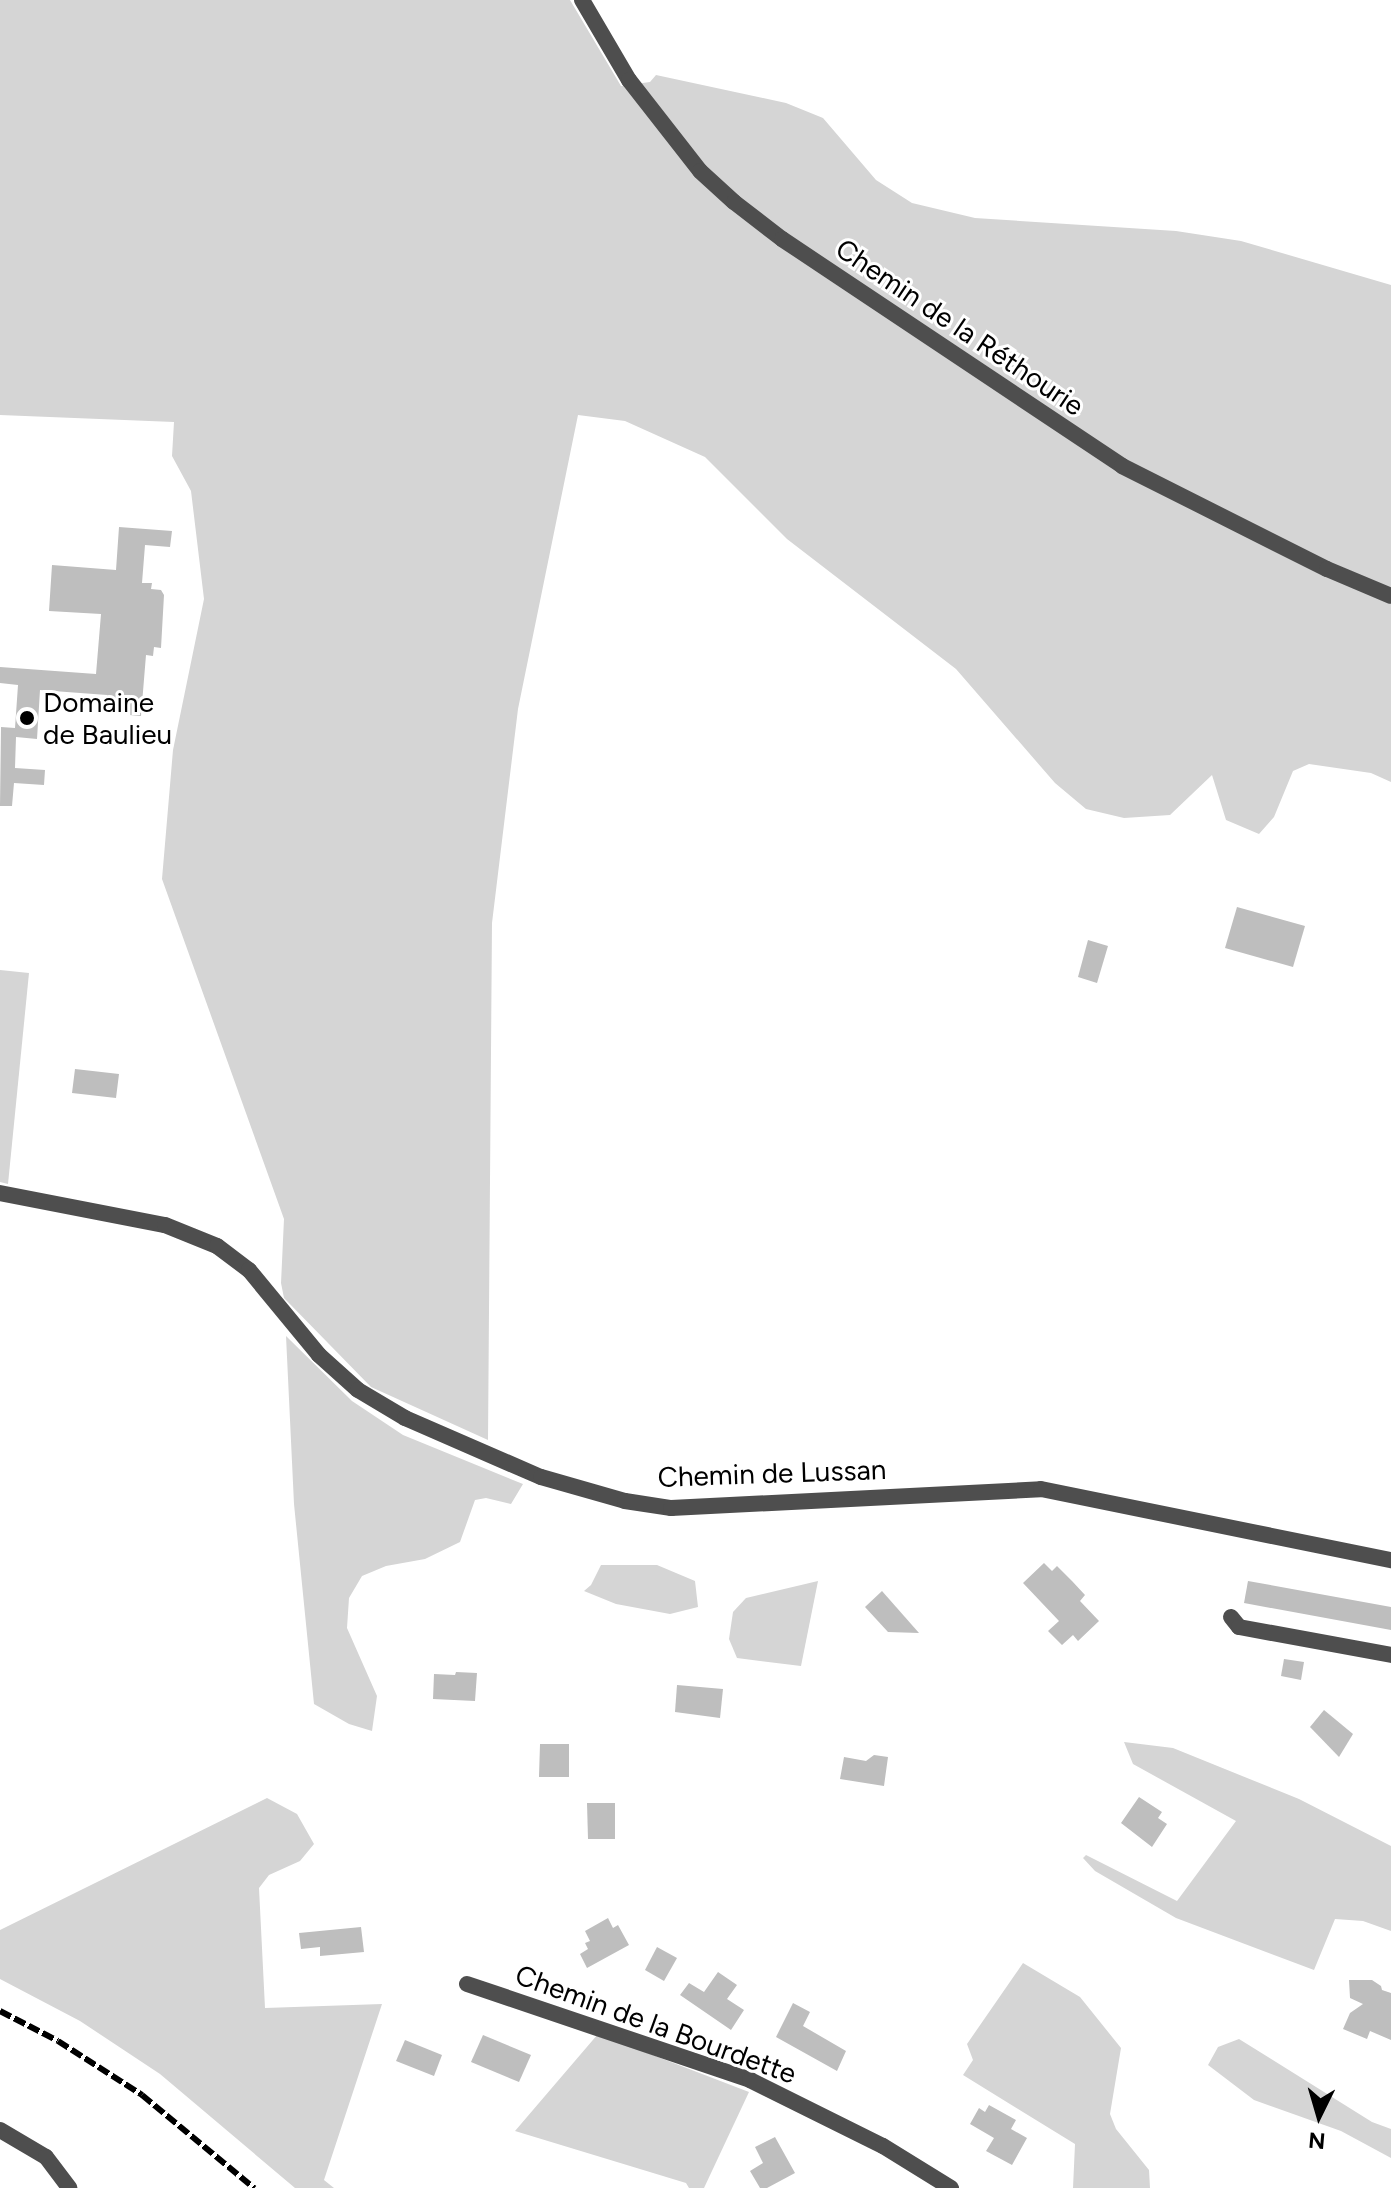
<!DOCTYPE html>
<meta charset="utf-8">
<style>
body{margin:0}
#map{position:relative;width:1391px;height:2188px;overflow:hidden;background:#fff;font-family:Figtree,sans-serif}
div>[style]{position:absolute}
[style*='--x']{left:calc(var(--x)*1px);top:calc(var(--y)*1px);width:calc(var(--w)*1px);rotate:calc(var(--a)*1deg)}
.green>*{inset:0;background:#d5d5d5}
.building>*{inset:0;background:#bebebe}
.minor>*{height:16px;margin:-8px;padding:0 8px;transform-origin:8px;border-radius:8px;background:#4e4e4e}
.rail>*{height:6px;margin-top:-3px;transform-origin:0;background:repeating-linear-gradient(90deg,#000 0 12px,transparent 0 16px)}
.dots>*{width:22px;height:22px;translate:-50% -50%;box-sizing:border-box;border:4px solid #fff;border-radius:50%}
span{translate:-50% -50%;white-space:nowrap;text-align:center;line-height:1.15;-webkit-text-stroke:6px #fff;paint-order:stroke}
.street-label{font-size:28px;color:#000}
.poi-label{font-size:28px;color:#000}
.left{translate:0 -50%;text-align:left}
.north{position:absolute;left:1279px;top:2076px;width:80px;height:80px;-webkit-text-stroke:6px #fff;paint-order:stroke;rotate:185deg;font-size:22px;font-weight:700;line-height:32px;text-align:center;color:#000}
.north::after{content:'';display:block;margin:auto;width:28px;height:36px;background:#000;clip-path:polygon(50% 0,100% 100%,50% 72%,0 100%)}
</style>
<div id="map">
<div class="green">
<div style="clip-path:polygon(0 0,570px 0,621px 86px,650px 82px,656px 75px,786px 103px,823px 118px,876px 180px,912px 203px,975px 218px,1176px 231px,1241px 241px,1391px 285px,1391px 782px,1371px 773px,1309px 764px,1293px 771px,1274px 817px,1259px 834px,1226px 820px,1212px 775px,1170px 815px,1124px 818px,1086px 809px,1055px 783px,956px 669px,787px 539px,705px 457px,625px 421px,578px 415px,518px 709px,492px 923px,488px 1440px,371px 1387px,284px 1298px,281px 1283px,284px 1219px,162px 879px,173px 750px,204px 599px,191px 491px,172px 456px,174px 422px,0 415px)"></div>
<div style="clip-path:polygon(0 970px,29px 973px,8px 1184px,0 1182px)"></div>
<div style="clip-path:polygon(286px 1336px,352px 1401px,403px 1435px,523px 1484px,511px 1504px,486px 1498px,475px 1500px,460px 1542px,425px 1559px,386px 1566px,362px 1576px,349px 1598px,347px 1628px,377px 1696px,372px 1731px,349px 1724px,314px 1704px,294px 1504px)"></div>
<div style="clip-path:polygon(601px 1565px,657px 1565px,695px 1581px,698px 1607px,670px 1614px,616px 1604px,584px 1591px,591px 1585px)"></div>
<div style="clip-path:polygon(818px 1581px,801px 1666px,737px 1658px,729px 1639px,733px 1612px,746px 1598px)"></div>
<div style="clip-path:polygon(1124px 1742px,1173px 1748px,1299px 1799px,1391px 1846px,1391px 1931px,1363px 1921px,1335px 1919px,1314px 1970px,1176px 1918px,1095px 1871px,1083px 1858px,1086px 1855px,1177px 1901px,1236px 1821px,1133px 1764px)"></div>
<div style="clip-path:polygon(267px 1798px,297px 1814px,314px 1844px,300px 1861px,269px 1875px,259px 1888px,265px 2008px,382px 2004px,324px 2180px,334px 2188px,295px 2188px,160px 2074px,80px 2021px,0 1979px,0 1930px)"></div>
<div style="clip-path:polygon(1023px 1963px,1080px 1997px,1121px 2048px,1110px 2114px,1116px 2129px,1149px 2170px,1150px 2188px,1073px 2188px,1075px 2144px,963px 2075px,973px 2060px,967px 2044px)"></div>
<div style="clip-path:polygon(598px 2034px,749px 2092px,704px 2188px,689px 2188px,686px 2183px,515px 2131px)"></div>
<div style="clip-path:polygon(1239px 2039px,1372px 2122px,1391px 2129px,1391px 2158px,1341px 2131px,1254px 2100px,1208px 2065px,1218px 2047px)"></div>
</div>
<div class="building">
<div style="clip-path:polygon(119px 527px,172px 531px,170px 547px,145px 545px,142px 583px,152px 583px,151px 589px,161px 590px,164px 595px,161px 648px,154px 647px,153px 656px,146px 655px,141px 716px,106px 713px,107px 695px,40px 690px,37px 739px,16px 737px,15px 768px,45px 770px,44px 785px,14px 783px,12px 806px,0 806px,1px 727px,15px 728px,18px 685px,0 683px,0 667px,96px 674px,101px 614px,49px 611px,52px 565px,116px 570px)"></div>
<div style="clip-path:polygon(1237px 907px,1305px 926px,1293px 967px,1225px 948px)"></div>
<div style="clip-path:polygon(1088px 940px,1108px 946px,1097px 983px,1078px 977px)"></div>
<div style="clip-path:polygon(75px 1069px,119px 1074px,116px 1098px,72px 1093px)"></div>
<div style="clip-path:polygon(1044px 1563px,1052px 1571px,1057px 1566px,1072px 1581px,1085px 1595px,1080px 1601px,1099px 1621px,1078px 1641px,1073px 1635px,1062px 1645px,1048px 1631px,1059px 1621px,1023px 1583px)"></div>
<div style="clip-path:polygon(1248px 1581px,1391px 1607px,1391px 1630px,1244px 1603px)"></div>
<div style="clip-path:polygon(882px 1591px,919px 1633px,888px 1632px,865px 1607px)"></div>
<div style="clip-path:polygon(1284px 1659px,1304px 1662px,1301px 1680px,1281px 1676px)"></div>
<div style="clip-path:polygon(456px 1672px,477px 1673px,475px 1701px,433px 1699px,434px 1674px,455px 1675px)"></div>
<div style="clip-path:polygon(677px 1685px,723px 1689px,720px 1718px,675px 1712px)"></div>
<div style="clip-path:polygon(1324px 1710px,1353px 1734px,1339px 1757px,1310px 1727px)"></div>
<div style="clip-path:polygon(540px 1744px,569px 1744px,569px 1777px,539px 1777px)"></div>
<div style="clip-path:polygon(874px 1755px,888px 1757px,884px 1786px,840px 1779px,844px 1757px,866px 1761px)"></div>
<div style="clip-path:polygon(1139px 1797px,1162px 1812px,1158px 1818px,1167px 1824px,1152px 1847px,1121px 1823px)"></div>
<div style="clip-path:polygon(587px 1803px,615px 1803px,615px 1839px,588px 1839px)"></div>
<div style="clip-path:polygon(608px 1918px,613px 1928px,618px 1925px,629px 1945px,587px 1968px,580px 1954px,588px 1949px,585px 1943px,590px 1941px,585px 1931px)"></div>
<div style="clip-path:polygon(361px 1927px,364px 1952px,320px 1956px,320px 1947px,301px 1949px,299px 1933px)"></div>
<div style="clip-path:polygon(657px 1947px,677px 1958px,664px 1981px,645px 1970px)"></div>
<div style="clip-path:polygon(718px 1972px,737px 1985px,727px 1999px,744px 2010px,731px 2030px,680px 1995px,689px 1983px,704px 1992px)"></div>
<div style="clip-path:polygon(1349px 1980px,1372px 1980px,1381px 1986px,1382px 1990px,1391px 1993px,1391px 2040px,1370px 2031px,1367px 2039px,1343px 2029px,1350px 2013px,1363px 2004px,1350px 1998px)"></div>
<div style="clip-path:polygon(793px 2003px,810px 2012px,803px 2026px,846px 2051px,837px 2071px,776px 2037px)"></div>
<div style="clip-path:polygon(483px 2035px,531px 2055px,519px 2082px,471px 2062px)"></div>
<div style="clip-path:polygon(405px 2040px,442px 2055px,434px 2076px,396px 2061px)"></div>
<div style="clip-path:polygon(989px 2105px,1016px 2120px,1011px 2129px,1027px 2138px,1012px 2165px,986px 2151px,994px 2138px,970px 2124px,979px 2108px,985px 2112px)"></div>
<div style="clip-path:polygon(775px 2137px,795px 2173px,767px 2188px,760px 2188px,750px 2171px,763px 2163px,755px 2147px)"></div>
</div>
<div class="minor">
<div style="--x:582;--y:0;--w:93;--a:59.6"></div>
<div style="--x:629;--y:80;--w:115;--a:52"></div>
<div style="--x:700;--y:171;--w:46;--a:42.4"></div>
<div style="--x:734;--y:202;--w:61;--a:37.6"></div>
<div style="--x:782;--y:239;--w:409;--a:33.7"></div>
<div style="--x:1122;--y:466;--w:229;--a:26.7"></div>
<div style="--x:1327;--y:569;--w:69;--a:22.9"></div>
<div style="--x:0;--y:1193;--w:168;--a:11"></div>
<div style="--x:165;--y:1225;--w:56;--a:22"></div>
<div style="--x:217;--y:1246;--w:40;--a:37"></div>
<div style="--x:249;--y:1270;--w:110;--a:50.5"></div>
<div style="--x:319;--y:1355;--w:52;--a:41.9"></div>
<div style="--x:358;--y:1390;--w:55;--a:30.8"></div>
<div style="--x:405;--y:1418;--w:148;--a:23.5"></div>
<div style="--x:541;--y:1477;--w:87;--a:15.9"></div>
<div style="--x:625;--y:1501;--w:47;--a:8.7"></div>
<div style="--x:671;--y:1508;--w:370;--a:-2.9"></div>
<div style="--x:1041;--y:1489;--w:357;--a:11.5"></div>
<div style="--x:1231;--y:1617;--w:13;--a:51"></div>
<div style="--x:1239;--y:1627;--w:155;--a:10.4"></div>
<div style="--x:467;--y:1984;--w:299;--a:18.7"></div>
<div style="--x:750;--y:2080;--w:148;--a:26.4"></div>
<div style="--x:883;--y:2146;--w:80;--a:31.7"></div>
<div style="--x:0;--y:2130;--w:53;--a:30.4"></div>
<div style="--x:46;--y:2157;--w:39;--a:53"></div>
</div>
<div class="rail">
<div style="--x:0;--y:2011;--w:65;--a:27.3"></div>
<div style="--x:58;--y:2041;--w:100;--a:32.7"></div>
<div style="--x:142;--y:2095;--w:146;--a:39.7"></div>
</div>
<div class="dots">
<div style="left:27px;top:718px;background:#000"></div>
</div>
<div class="street-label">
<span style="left:960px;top:327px;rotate:34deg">Chemin de la Réthourie</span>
<span style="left:772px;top:1473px;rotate:-2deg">Chemin de Lussan</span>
<span style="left:656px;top:2024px;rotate:20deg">Chemin de la Bourdette</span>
</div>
<div class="poi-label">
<span class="left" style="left:43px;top:718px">Domaine<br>de Baulieu</span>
</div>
<div class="north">N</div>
</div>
